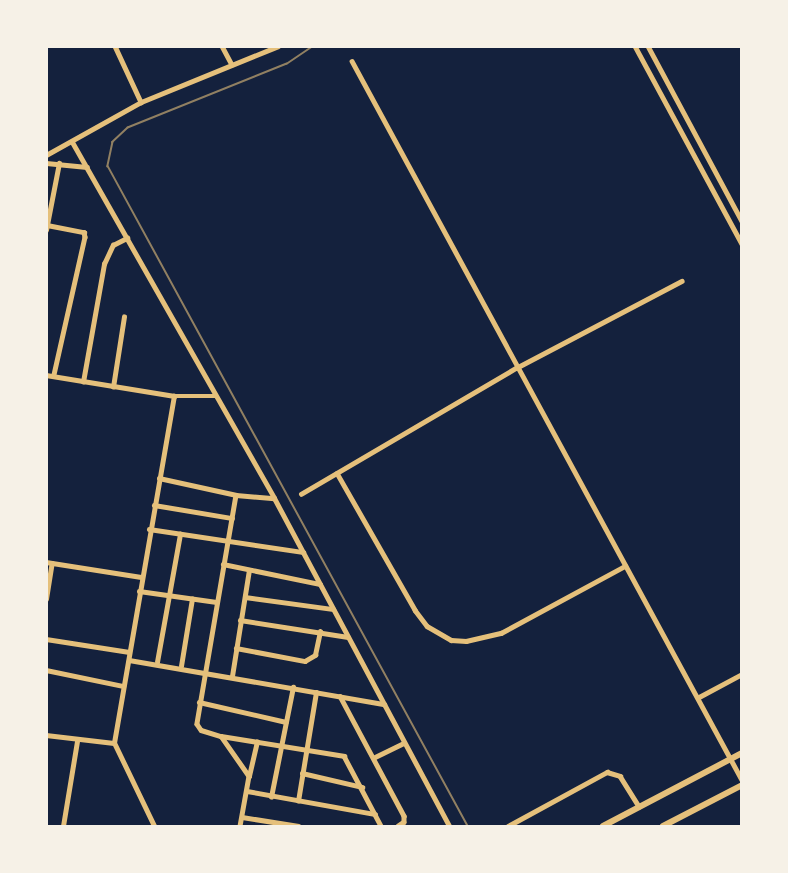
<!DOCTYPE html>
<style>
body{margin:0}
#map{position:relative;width:788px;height:873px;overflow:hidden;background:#14213d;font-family:Poppins,sans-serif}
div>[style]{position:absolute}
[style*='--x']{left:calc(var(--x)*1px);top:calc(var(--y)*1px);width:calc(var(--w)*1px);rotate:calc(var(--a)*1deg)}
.minor>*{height:4.5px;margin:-2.25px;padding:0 2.25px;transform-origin:2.25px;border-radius:2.25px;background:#e5c07b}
.tertiary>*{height:5px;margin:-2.5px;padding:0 2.5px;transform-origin:2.5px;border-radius:2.5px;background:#e5c07b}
.secondary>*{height:6px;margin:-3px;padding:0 3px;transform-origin:3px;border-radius:3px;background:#e5c07b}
.tram>*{height:1.5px;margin:-0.75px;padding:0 0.75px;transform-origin:0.75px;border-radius:0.75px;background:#918062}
span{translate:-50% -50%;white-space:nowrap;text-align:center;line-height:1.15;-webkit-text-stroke:5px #f6f1e7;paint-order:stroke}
.frame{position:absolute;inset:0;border:48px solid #f6f1e7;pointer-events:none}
</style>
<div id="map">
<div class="minor">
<div style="--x:115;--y:46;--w:62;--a:65.1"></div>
<div style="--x:222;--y:46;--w:21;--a:62"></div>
<div style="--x:635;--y:46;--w:225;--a:61.6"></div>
<div style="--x:648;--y:46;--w:199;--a:61.8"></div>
<div style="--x:352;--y:61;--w:818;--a:61.52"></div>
<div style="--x:47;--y:225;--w:38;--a:11"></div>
<div style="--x:84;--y:232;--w:5;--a:79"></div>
<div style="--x:85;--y:237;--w:141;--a:102.7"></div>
<div style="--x:46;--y:230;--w:68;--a:-79"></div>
<div style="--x:46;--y:375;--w:130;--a:9.3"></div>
<div style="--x:174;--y:396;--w:41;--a:0"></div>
<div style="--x:83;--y:382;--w:120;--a:-79.9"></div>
<div style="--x:104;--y:264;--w:21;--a:-65"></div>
<div style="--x:113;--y:245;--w:16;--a:-27"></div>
<div style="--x:113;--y:387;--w:71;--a:-81.1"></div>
<div style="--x:337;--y:473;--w:158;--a:60.3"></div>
<div style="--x:415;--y:610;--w:20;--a:53"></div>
<div style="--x:427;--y:626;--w:28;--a:30"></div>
<div style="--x:451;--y:640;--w:15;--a:4"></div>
<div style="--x:466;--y:641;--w:36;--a:-13"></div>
<div style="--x:501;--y:633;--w:141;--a:-28.4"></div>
<div style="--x:159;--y:478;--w:79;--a:12.4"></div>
<div style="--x:236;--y:495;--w:38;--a:5"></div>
<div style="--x:301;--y:494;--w:249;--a:-30.4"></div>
<div style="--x:516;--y:368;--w:187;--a:-27.7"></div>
<div style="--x:236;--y:495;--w:232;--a:99.7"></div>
<div style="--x:197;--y:724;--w:7;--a:56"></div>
<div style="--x:201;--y:730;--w:21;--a:17"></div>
<div style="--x:221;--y:736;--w:49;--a:55"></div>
<div style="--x:249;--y:776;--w:51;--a:100.2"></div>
<div style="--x:154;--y:505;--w:79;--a:9.5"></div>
<div style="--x:149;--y:529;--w:156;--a:8.5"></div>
<div style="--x:46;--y:562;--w:96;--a:9"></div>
<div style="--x:223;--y:564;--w:99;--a:11.7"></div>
<div style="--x:139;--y:591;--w:78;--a:8.1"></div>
<div style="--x:245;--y:597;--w:89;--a:7.8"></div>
<div style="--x:46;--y:599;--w:36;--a:-81"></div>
<div style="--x:240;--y:620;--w:109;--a:8.9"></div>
<div style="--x:46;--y:639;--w:84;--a:8.9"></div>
<div style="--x:236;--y:648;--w:70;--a:10.7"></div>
<div style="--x:305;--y:661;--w:12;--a:-31"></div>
<div style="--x:315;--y:655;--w:24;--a:-78"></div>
<div style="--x:129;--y:660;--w:259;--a:9.8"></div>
<div style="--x:157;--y:662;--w:130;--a:-79.8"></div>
<div style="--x:181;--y:666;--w:68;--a:-80.7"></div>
<div style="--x:46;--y:670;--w:79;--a:11.7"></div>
<div style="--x:232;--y:676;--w:107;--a:-80.9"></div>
<div style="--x:340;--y:696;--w:136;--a:61.9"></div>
<div style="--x:404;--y:816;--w:6;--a:90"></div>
<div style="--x:404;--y:822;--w:7;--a:146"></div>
<div style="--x:699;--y:697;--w:49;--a:-28.1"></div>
<div style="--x:199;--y:702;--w:89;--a:12.9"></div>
<div style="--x:46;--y:735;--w:68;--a:6.7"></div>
<div style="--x:221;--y:736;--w:125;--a:9.2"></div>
<div style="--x:344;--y:756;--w:79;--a:62.1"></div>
<div style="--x:375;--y:757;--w:32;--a:-26"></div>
<div style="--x:302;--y:773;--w:62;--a:13.1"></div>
<div style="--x:249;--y:776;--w:35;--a:-77"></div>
<div style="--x:247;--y:791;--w:130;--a:10.2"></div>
<div style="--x:271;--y:797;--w:112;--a:-78.7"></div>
<div style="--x:298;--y:801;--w:110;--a:-80.6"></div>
<div style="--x:242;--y:817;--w:57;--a:9.1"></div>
<div style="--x:63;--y:826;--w:86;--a:-80.6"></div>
<div style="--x:154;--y:826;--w:92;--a:-115.7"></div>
<div style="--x:114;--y:743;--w:352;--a:-80.2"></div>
<div style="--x:508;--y:826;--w:113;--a:-28.6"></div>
<div style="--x:607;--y:772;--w:14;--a:17"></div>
<div style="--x:620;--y:776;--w:36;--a:58"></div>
</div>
<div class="tertiary">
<div style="--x:72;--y:142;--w:409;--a:60.4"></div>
<div style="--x:274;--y:498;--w:372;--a:61.9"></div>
<div style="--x:46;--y:155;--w:109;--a:-29.2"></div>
<div style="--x:141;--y:102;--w:148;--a:-22.2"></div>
<div style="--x:46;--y:163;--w:41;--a:5.6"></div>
</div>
<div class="secondary">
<div style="--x:603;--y:826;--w:157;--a:-27.7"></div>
<div style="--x:663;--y:826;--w:89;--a:-27.4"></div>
</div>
<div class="tram">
<div style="--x:314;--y:46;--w:32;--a:146"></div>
<div style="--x:287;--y:64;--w:171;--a:158.1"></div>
<div style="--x:128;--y:128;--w:21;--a:137"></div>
<div style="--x:113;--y:142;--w:25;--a:102"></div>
<div style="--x:108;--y:166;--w:752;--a:61.39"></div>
</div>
<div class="frame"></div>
</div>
